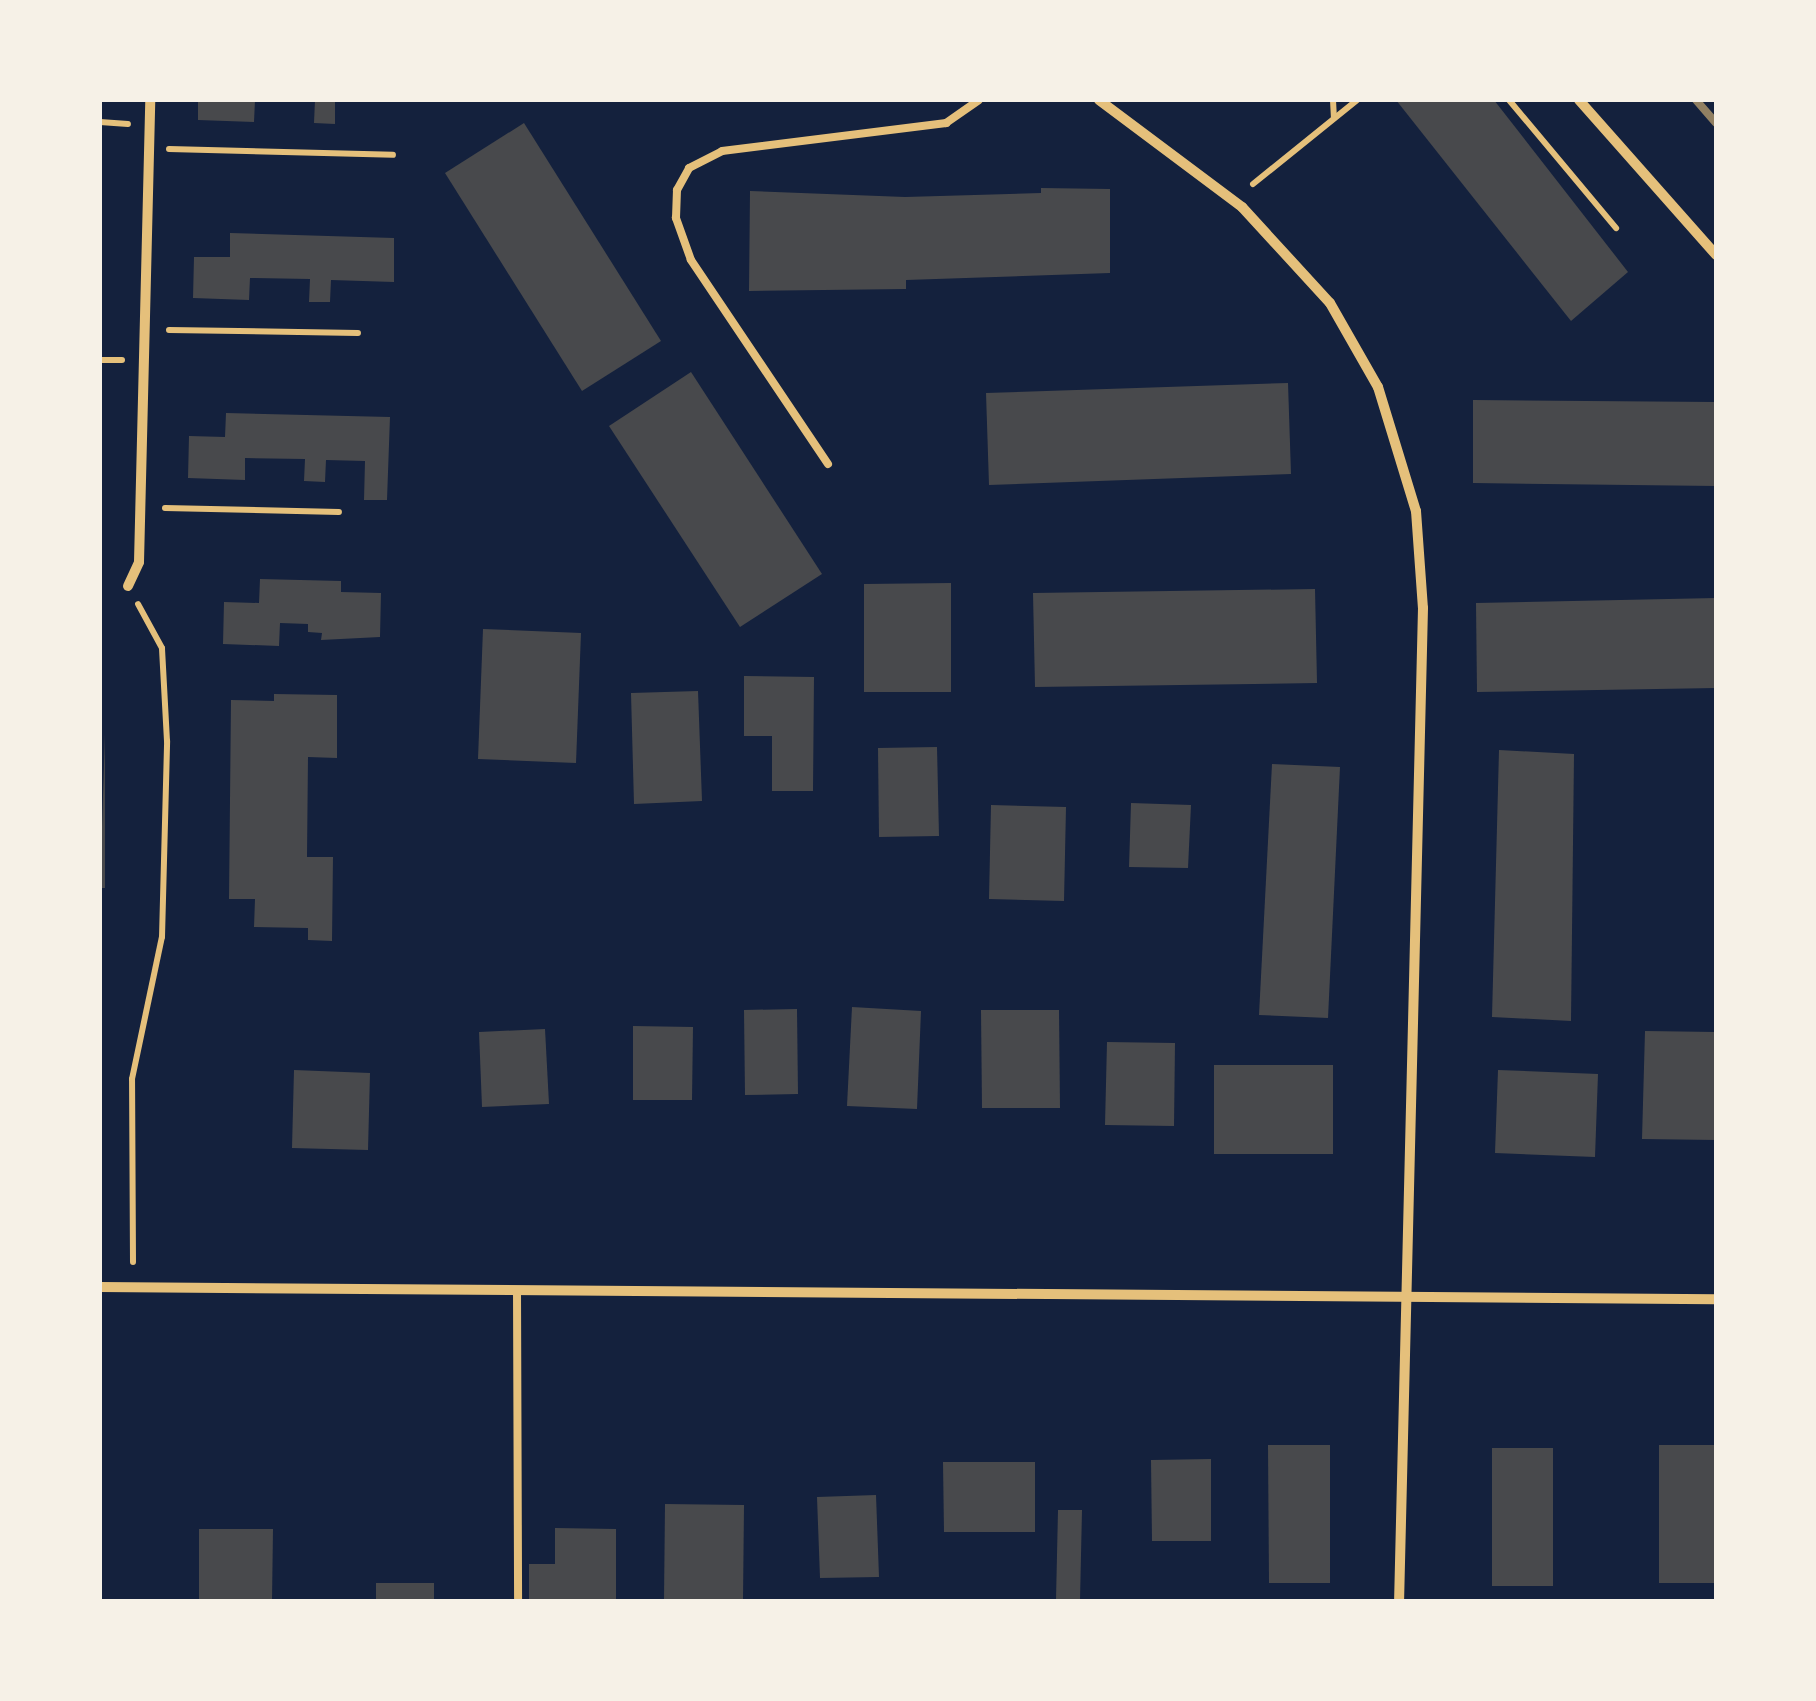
<!DOCTYPE html>
<style>
body{margin:0}
#map{position:relative;width:1816px;height:1701px;overflow:hidden;background:#14213d;font-family:Overpass,sans-serif}
div>[style]{position:absolute}
[style*='--x']{left:calc(var(--x)*1px);top:calc(var(--y)*1px);width:calc(var(--w)*1px);rotate:calc(var(--a)*1deg)}
.building>*{inset:0;background:#48494c}
.path>*{height:6px;margin:-3px;padding:0 3px;transform-origin:3px;border-radius:3px;background:#e5c07b}
.service>*{height:8px;margin:-4px;padding:0 4px;transform-origin:4px;border-radius:4px;background:#e5c07b}
.minor>*{height:10px;margin:-5px;padding:0 5px;transform-origin:5px;border-radius:5px;background:#e5c07b}
.rail>*{height:8px;margin:-4px;padding:0 4px;transform-origin:4px;border-radius:4px;background:#918062}
span{translate:-50% -50%;white-space:nowrap;text-align:center;line-height:1.15;-webkit-text-stroke:10px #f6f1e7;paint-order:stroke}
.frame{position:absolute;inset:0;border:102px solid #f6f1e7;pointer-events:none}
</style>
<div id="map">
<div class="building">
<div style="clip-path:polygon(198px 100px,255px 100px,254px 122px,198px 120px)"></div>
<div style="clip-path:polygon(315px 100px,335px 100px,335px 124px,314px 123px)"></div>
<div style="clip-path:polygon(1396px 100px,1494px 100px,1628px 272px,1571px 321px)"></div>
<div style="clip-path:polygon(524px 123px,661px 341px,582px 391px,445px 173px)"></div>
<div style="clip-path:polygon(1041px 188px,1110px 189px,1110px 273px,906px 280px,906px 289px,749px 291px,750px 191px,905px 197px,1041px 193px)"></div>
<div style="clip-path:polygon(230px 233px,394px 238px,394px 282px,331px 280px,330px 302px,309px 302px,310px 279px,250px 278px,249px 300px,193px 298px,194px 257px,230px 257px)"></div>
<div style="clip-path:polygon(691px 372px,822px 574px,740px 627px,609px 426px)"></div>
<div style="clip-path:polygon(1288px 383px,1291px 474px,989px 485px,986px 393px)"></div>
<div style="clip-path:polygon(1473px 400px,1716px 402px,1716px 486px,1473px 483px)"></div>
<div style="clip-path:polygon(226px 413px,390px 417px,387px 500px,364px 500px,365px 461px,326px 460px,325px 482px,304px 481px,305px 459px,245px 458px,245px 480px,188px 478px,189px 436px,225px 437px)"></div>
<div style="clip-path:polygon(260px 579px,341px 581px,341px 592px,381px 593px,380px 637px,321px 640px,322px 633px,308px 632px,308px 624px,280px 623px,279px 646px,223px 644px,224px 602px,259px 603px)"></div>
<div style="clip-path:polygon(951px 583px,951px 692px,864px 692px,864px 584px)"></div>
<div style="clip-path:polygon(1315px 589px,1317px 683px,1035px 687px,1033px 593px)"></div>
<div style="clip-path:polygon(1716px 598px,1716px 688px,1477px 692px,1476px 603px)"></div>
<div style="clip-path:polygon(483px 629px,581px 633px,576px 763px,478px 759px)"></div>
<div style="clip-path:polygon(744px 676px,814px 677px,813px 791px,772px 791px,772px 736px,744px 736px)"></div>
<div style="clip-path:polygon(698px 691px,702px 801px,634px 804px,631px 693px)"></div>
<div style="clip-path:polygon(274px 694px,337px 695px,337px 758px,308px 757px,307px 857px,333px 857px,332px 941px,308px 940px,308px 928px,254px 927px,255px 899px,229px 899px,231px 700px,274px 701px)"></div>
<div style="clip-path:polygon(105px 734px,105px 888px,100px 888px)"></div>
<div style="clip-path:polygon(937px 747px,939px 836px,879px 837px,878px 748px)"></div>
<div style="clip-path:polygon(1499px 750px,1574px 754px,1571px 1021px,1492px 1017px)"></div>
<div style="clip-path:polygon(1272px 764px,1340px 767px,1328px 1018px,1259px 1015px)"></div>
<div style="clip-path:polygon(1131px 803px,1191px 805px,1188px 868px,1129px 867px)"></div>
<div style="clip-path:polygon(991px 805px,1066px 807px,1064px 901px,989px 899px)"></div>
<div style="clip-path:polygon(852px 1007px,921px 1011px,917px 1109px,847px 1106px)"></div>
<div style="clip-path:polygon(797px 1009px,798px 1094px,745px 1095px,744px 1010px)"></div>
<div style="clip-path:polygon(981px 1010px,1059px 1010px,1060px 1108px,982px 1108px)"></div>
<div style="clip-path:polygon(633px 1026px,693px 1027px,692px 1100px,633px 1100px)"></div>
<div style="clip-path:polygon(545px 1029px,549px 1104px,482px 1107px,479px 1032px)"></div>
<div style="clip-path:polygon(1645px 1031px,1716px 1032px,1716px 1140px,1642px 1139px)"></div>
<div style="clip-path:polygon(1107px 1042px,1175px 1043px,1174px 1126px,1105px 1125px)"></div>
<div style="clip-path:polygon(1214px 1065px,1333px 1065px,1333px 1154px,1214px 1154px)"></div>
<div style="clip-path:polygon(294px 1070px,370px 1073px,368px 1150px,292px 1148px)"></div>
<div style="clip-path:polygon(1498px 1070px,1598px 1074px,1595px 1157px,1495px 1153px)"></div>
<div style="clip-path:polygon(1268px 1445px,1330px 1445px,1330px 1583px,1269px 1583px)"></div>
<div style="clip-path:polygon(1659px 1445px,1716px 1445px,1716px 1583px,1659px 1583px)"></div>
<div style="clip-path:polygon(1492px 1448px,1553px 1448px,1553px 1586px,1492px 1586px)"></div>
<div style="clip-path:polygon(1211px 1459px,1211px 1541px,1152px 1541px,1151px 1460px)"></div>
<div style="clip-path:polygon(943px 1462px,1035px 1462px,1035px 1532px,944px 1532px)"></div>
<div style="clip-path:polygon(876px 1495px,879px 1577px,820px 1578px,817px 1497px)"></div>
<div style="clip-path:polygon(665px 1504px,744px 1505px,743px 1601px,664px 1601px)"></div>
<div style="clip-path:polygon(1058px 1510px,1082px 1510px,1080px 1601px,1056px 1600px)"></div>
<div style="clip-path:polygon(555px 1528px,616px 1529px,616px 1601px,529px 1601px,529px 1564px,555px 1564px)"></div>
<div style="clip-path:polygon(199px 1529px,273px 1529px,272px 1601px,199px 1601px)"></div>
<div style="clip-path:polygon(376px 1583px,434px 1583px,434px 1601px,376px 1601px)"></div>
</div>
<div class="path">
<div style="--x:1333;--y:100;--w:18;--a:87"></div>
<div style="--x:1509;--y:100;--w:167;--a:50.1"></div>
<div style="--x:100;--y:122;--w:28;--a:4"></div>
<div style="--x:169;--y:149;--w:224;--a:1.5"></div>
<div style="--x:1253;--y:184;--w:134;--a:-38.9"></div>
<div style="--x:169;--y:330;--w:189;--a:0.9"></div>
<div style="--x:100;--y:360;--w:22;--a:0"></div>
<div style="--x:165;--y:508;--w:174;--a:1.3"></div>
<div style="--x:133;--y:1262;--w:183;--a:-90.3"></div>
<div style="--x:132;--y:1079;--w:145;--a:-78.1"></div>
<div style="--x:162;--y:937;--w:196;--a:-88.5"></div>
<div style="--x:167;--y:741;--w:93;--a:-93.1"></div>
<div style="--x:162;--y:648;--w:50;--a:-118.6"></div>
</div>
<div class="service">
<div style="--x:828;--y:464;--w:246;--a:-123.9"></div>
<div style="--x:691;--y:260;--w:45;--a:-109.7"></div>
<div style="--x:676;--y:218;--w:28;--a:-88"></div>
<div style="--x:677;--y:190;--w:25;--a:-61"></div>
<div style="--x:689;--y:168;--w:37;--a:-27"></div>
<div style="--x:722;--y:151;--w:226;--a:-7.1"></div>
<div style="--x:946;--y:123;--w:40;--a:-34.9"></div>
<div style="--x:517;--y:1290;--w:311;--a:89.8"></div>
</div>
<div class="minor">
<div style="--x:1099;--y:100;--w:179;--a:36.8"></div>
<div style="--x:1242;--y:207;--w:130;--a:47.5"></div>
<div style="--x:1330;--y:303;--w:97;--a:60.3"></div>
<div style="--x:1378;--y:387;--w:130;--a:73"></div>
<div style="--x:1416;--y:511;--w:97;--a:85.9"></div>
<div style="--x:1423;--y:608;--w:993;--a:91.38"></div>
<div style="--x:1579;--y:100;--w:207;--a:48.5"></div>
<div style="--x:128;--y:586;--w:26;--a:-65"></div>
<div style="--x:139;--y:562;--w:462;--a:-88.6"></div>
<div style="--x:100;--y:1287;--w:1616;--a:0.43"></div>
</div>
<div class="rail">
<div style="--x:1696;--y:100;--w:30;--a:49"></div>
</div>
<div class="frame"></div>
</div>
